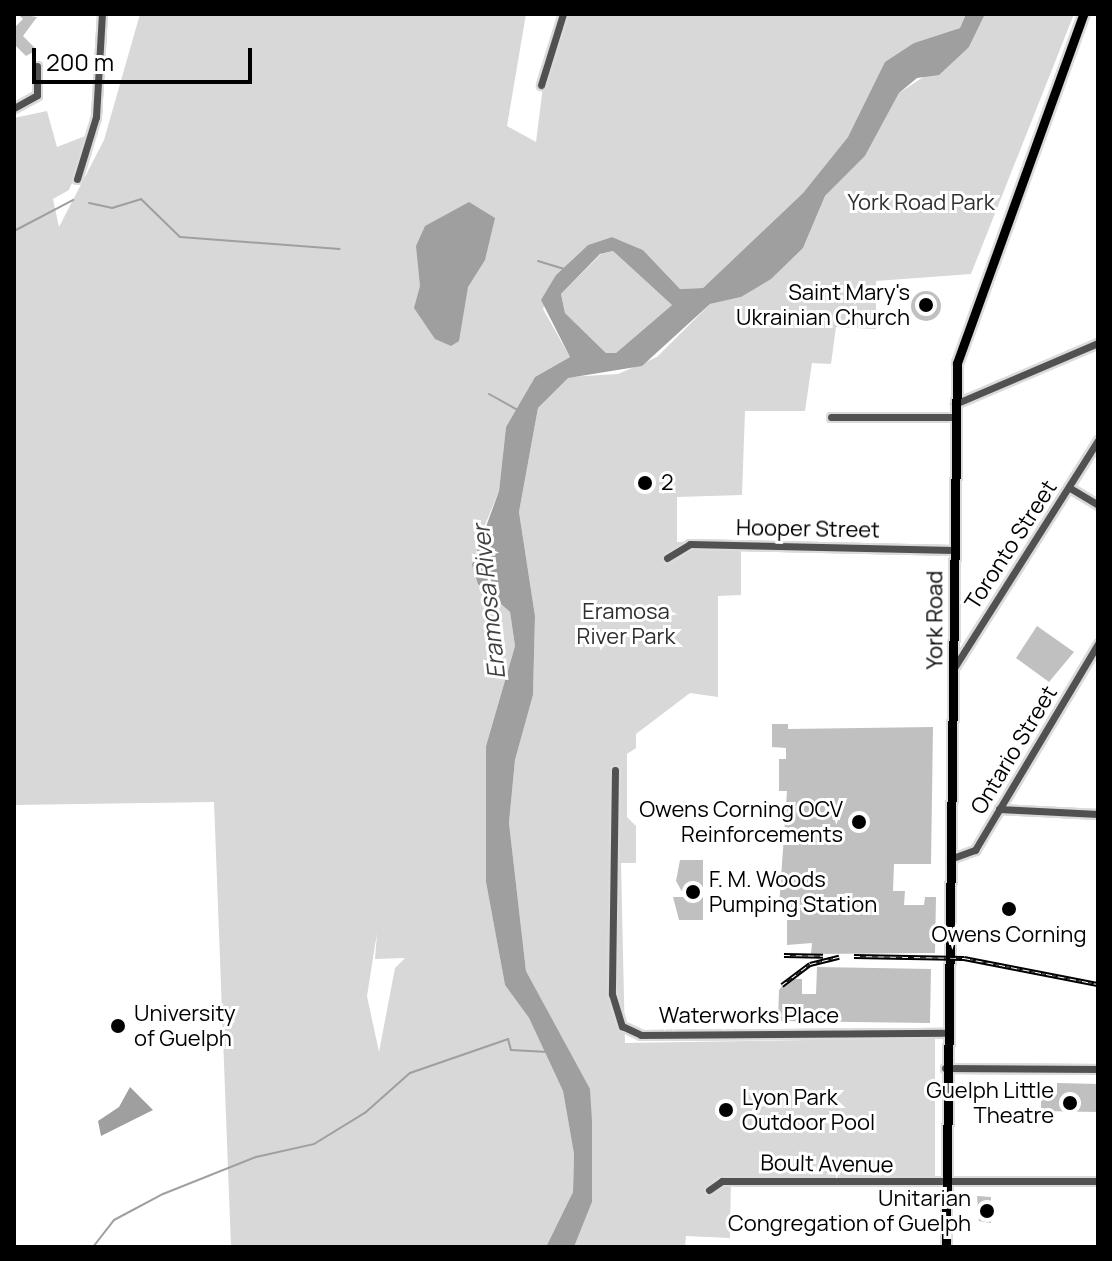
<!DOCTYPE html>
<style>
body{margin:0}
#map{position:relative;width:1112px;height:1261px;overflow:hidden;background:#fff;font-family:Manrope,sans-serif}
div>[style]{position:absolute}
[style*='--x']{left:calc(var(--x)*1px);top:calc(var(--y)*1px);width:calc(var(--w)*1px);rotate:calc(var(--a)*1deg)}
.green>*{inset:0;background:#d8d8d8}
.water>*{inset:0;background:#9f9f9f}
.stream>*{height:2px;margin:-1px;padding:0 1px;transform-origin:1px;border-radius:1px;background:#9f9f9f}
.building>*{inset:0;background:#c0c0c0}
.round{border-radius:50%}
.roads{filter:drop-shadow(2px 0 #dbdbdb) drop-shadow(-2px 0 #dbdbdb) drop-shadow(0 2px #dbdbdb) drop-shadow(0 -2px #dbdbdb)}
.minor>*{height:7px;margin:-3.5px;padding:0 3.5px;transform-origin:3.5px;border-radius:3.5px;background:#515151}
.major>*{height:9px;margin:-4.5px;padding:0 4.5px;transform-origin:4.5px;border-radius:4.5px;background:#000}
.rail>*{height:5px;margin-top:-2.5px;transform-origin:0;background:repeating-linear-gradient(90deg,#fff 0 6px,#000 0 12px);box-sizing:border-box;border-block:2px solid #000}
.dots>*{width:22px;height:22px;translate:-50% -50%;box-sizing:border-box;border:4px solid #fff;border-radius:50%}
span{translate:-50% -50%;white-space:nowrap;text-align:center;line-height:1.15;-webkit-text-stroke:6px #fff;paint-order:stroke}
.park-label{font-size:22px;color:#2f2f2f}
.poi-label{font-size:22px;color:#000}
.right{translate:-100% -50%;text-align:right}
.left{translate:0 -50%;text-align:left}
.street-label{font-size:22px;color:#000}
.water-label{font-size:24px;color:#404040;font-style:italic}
.frame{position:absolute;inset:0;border:16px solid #000;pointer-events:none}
.scale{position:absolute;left:32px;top:48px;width:220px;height:36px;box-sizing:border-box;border:4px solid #000;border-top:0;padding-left:10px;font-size:24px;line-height:28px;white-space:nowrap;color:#000;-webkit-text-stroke:6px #fff;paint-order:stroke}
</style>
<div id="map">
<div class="green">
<div style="clip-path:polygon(evenodd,140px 14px,526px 14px,507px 126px,536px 142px,543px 86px,566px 14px,966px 14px,960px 28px,914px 43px,886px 70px,848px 137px,803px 193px,703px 288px,680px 289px,643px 250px,612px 237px,588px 245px,556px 275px,543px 309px,570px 357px,535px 377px,506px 427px,499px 491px,478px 542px,478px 584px,510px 612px,515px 646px,486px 746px,486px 882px,505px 985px,529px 1018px,563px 1091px,574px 1154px,573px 1192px,546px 1247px,231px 1247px,214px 802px,14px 805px,14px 118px,47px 111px,57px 147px,93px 133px,69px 190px,53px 199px,59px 227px,104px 140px,140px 14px,377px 933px,375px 959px,405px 958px,395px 968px,379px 1052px,367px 996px,377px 933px)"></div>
<div style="clip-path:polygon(985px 14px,1074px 14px,971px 274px,876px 281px,876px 329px,836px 327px,831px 364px,812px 363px,805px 411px,745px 411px,742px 495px,677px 497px,677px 542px,741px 540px,741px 595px,718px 596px,718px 697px,690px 693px,636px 734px,636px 748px,627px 754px,627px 817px,636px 826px,636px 863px,621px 863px,625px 1043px,935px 1038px,935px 1177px,731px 1177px,730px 1238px,686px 1236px,685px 1247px,574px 1247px,592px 1202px,590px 1090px,526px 971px,509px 823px,515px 760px,533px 695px,535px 616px,519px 512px,538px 408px,568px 377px,618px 374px,657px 357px,710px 304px,741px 297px,803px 248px,825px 196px,865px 156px,899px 93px,969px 47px)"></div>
<div style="clip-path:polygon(613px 251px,672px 305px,616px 353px,606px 353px,565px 313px,561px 294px,601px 254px)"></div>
</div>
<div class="water">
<div style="clip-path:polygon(evenodd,966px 14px,985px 14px,969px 47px,939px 75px,917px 78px,899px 93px,865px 156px,825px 196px,803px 248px,771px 279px,741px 297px,710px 304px,642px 366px,568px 378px,538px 408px,519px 512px,535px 616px,533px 695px,515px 760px,509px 823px,526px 971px,590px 1089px,592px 1121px,592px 1202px,574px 1247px,546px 1247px,573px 1192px,574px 1154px,563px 1091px,529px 1018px,505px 985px,486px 882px,486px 746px,515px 646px,510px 612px,478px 584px,472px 565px,499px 491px,506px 427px,535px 377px,570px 357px,541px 300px,556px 275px,588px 245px,612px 237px,643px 250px,680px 289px,703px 288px,803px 193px,848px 137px,885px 62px,914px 43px,960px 28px,966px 14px,613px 251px,672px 305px,616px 353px,606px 353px,565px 313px,561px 294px,600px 254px,613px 251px)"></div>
<div style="clip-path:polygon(469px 202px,495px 218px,485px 260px,468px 287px,459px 341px,451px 346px,435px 339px,414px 308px,420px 286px,416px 246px,425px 226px)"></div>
<div style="clip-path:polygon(130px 1087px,153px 1110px,101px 1136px,98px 1121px,119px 1107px)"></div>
</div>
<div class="stream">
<div style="--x:89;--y:203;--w:24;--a:12"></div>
<div style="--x:112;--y:208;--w:30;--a:-17"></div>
<div style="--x:141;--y:199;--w:54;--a:44.3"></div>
<div style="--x:180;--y:237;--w:160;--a:4.3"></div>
<div style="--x:14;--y:231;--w:67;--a:-27.7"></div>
<div style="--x:538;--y:261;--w:30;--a:17"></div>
<div style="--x:489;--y:394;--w:31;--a:29"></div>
<div style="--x:93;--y:1247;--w:34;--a:-52"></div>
<div style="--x:114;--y:1220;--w:55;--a:-28"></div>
<div style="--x:163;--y:1194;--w:100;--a:-21.7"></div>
<div style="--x:256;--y:1157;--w:59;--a:-12.6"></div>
<div style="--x:314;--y:1144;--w:61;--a:-31.6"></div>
<div style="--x:366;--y:1112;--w:59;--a:-41.6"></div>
<div style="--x:410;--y:1073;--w:104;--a:-19.1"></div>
<div style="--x:508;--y:1039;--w:11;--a:75"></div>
<div style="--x:511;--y:1050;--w:37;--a:3"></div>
</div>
<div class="building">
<div style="clip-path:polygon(18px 14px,37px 17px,23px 36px,37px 50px,26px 56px,14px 44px,14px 28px,23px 19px)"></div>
<div class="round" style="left:911px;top:291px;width:30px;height:30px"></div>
<div style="clip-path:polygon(1037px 626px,1074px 652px,1049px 682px,1016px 658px)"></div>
<div style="clip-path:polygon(772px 724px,788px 724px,788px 729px,933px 727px,931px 864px,894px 864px,893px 891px,905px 891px,904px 905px,924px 905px,925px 897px,936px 897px,935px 953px,811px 954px,812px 943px,787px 945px,787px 920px,800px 920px,800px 907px,779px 907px,787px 791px,779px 791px,779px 759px,786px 759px,786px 748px,772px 747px)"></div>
<div style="clip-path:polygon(680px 860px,703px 860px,703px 920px,679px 920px,673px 897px,685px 897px,676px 881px)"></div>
<div style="clip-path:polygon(817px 967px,931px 969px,930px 1023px,778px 1021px,779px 990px,788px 979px,802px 979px,802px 994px,816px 994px)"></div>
<div style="clip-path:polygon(1057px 1083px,1098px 1084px,1098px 1112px,1041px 1111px,1041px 1095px,1057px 1094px)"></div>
<div style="clip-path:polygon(977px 1196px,991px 1197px,991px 1223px,979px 1221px)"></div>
</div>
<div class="roads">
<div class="minor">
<div style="--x:541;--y:85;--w:74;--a:-72.8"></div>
<div style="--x:14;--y:108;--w:26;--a:-29"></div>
<div style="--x:37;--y:95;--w:29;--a:-90"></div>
<div style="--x:77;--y:179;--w:65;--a:-73"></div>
<div style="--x:96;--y:117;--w:103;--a:-86.7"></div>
<div style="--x:955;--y:404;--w:155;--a:-23.1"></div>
<div style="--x:831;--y:417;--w:122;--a:0"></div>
<div style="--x:1070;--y:488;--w:33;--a:31"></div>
<div style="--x:667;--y:558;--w:27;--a:-31"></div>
<div style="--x:690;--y:544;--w:263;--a:1.3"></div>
<div style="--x:954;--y:668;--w:270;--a:-57.7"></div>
<div style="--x:615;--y:770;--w:224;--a:90.8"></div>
<div style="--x:612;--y:994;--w:34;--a:73"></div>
<div style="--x:622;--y:1026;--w:21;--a:25"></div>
<div style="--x:641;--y:1035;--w:304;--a:-0.4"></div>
<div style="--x:999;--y:809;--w:99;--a:2.9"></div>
<div style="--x:950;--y:859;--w:27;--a:-20"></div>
<div style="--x:975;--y:850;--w:240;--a:-59.2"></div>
<div style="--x:945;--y:1068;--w:153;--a:0.4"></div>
<div style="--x:709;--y:1190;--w:16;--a:-35"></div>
<div style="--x:722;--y:1181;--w:376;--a:0"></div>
</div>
<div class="major">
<div style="--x:946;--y:1247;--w:884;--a:-89.29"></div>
<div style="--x:957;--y:363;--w:371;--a:-70.1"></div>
</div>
</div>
<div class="rail">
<div style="--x:784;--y:955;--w:39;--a:1"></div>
<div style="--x:854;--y:956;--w:110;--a:1"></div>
<div style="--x:964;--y:958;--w:136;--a:11"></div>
<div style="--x:782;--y:985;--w:35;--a:-37"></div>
<div style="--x:810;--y:964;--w:30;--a:-14"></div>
</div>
<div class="dots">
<div style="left:926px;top:305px;background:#000"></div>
<div style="left:645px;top:483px;background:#000"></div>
<div style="left:859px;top:822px;background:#000"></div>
<div style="left:693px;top:892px;background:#000"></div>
<div style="left:1009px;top:909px;background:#000"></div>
<div style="left:118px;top:1026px;background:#000"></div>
<div style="left:1070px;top:1103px;background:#000"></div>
<div style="left:726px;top:1110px;background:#000"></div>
<div style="left:987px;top:1211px;background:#000"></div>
</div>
<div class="park-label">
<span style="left:921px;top:203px">York Road Park</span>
<span style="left:626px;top:624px">Eramosa<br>River Park</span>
</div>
<div class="poi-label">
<span class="right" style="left:910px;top:305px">Saint Mary's<br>Ukrainian Church</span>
<span class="left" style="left:661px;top:483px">2</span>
<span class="right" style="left:843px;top:822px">Owens Corning OCV<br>Reinforcements</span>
<span class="left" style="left:709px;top:892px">F. M. Woods<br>Pumping Station</span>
<span style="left:1009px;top:935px">Owens Corning</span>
<span class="left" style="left:134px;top:1026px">University<br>of Guelph</span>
<span class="right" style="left:1054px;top:1103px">Guelph Little<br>Theatre</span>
<span class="left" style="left:742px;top:1110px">Lyon Park<br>Outdoor Pool</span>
<span class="right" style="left:971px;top:1211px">Unitarian<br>Congregation of Guelph</span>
</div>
<div class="street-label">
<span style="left:808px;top:529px;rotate:1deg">Hooper Street</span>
<span style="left:1011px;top:545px;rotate:-57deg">Toronto Street</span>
<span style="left:935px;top:620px;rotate:-90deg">York Road</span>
<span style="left:1014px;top:750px;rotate:-59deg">Ontario Street</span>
<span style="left:749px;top:1016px">Waterworks Place</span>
<span style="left:827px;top:1164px;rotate:1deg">Boult Avenue</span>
</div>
<div class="water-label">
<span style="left:488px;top:602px;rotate:-96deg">Eramosa River</span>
</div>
<div class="frame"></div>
<div class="scale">200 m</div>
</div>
